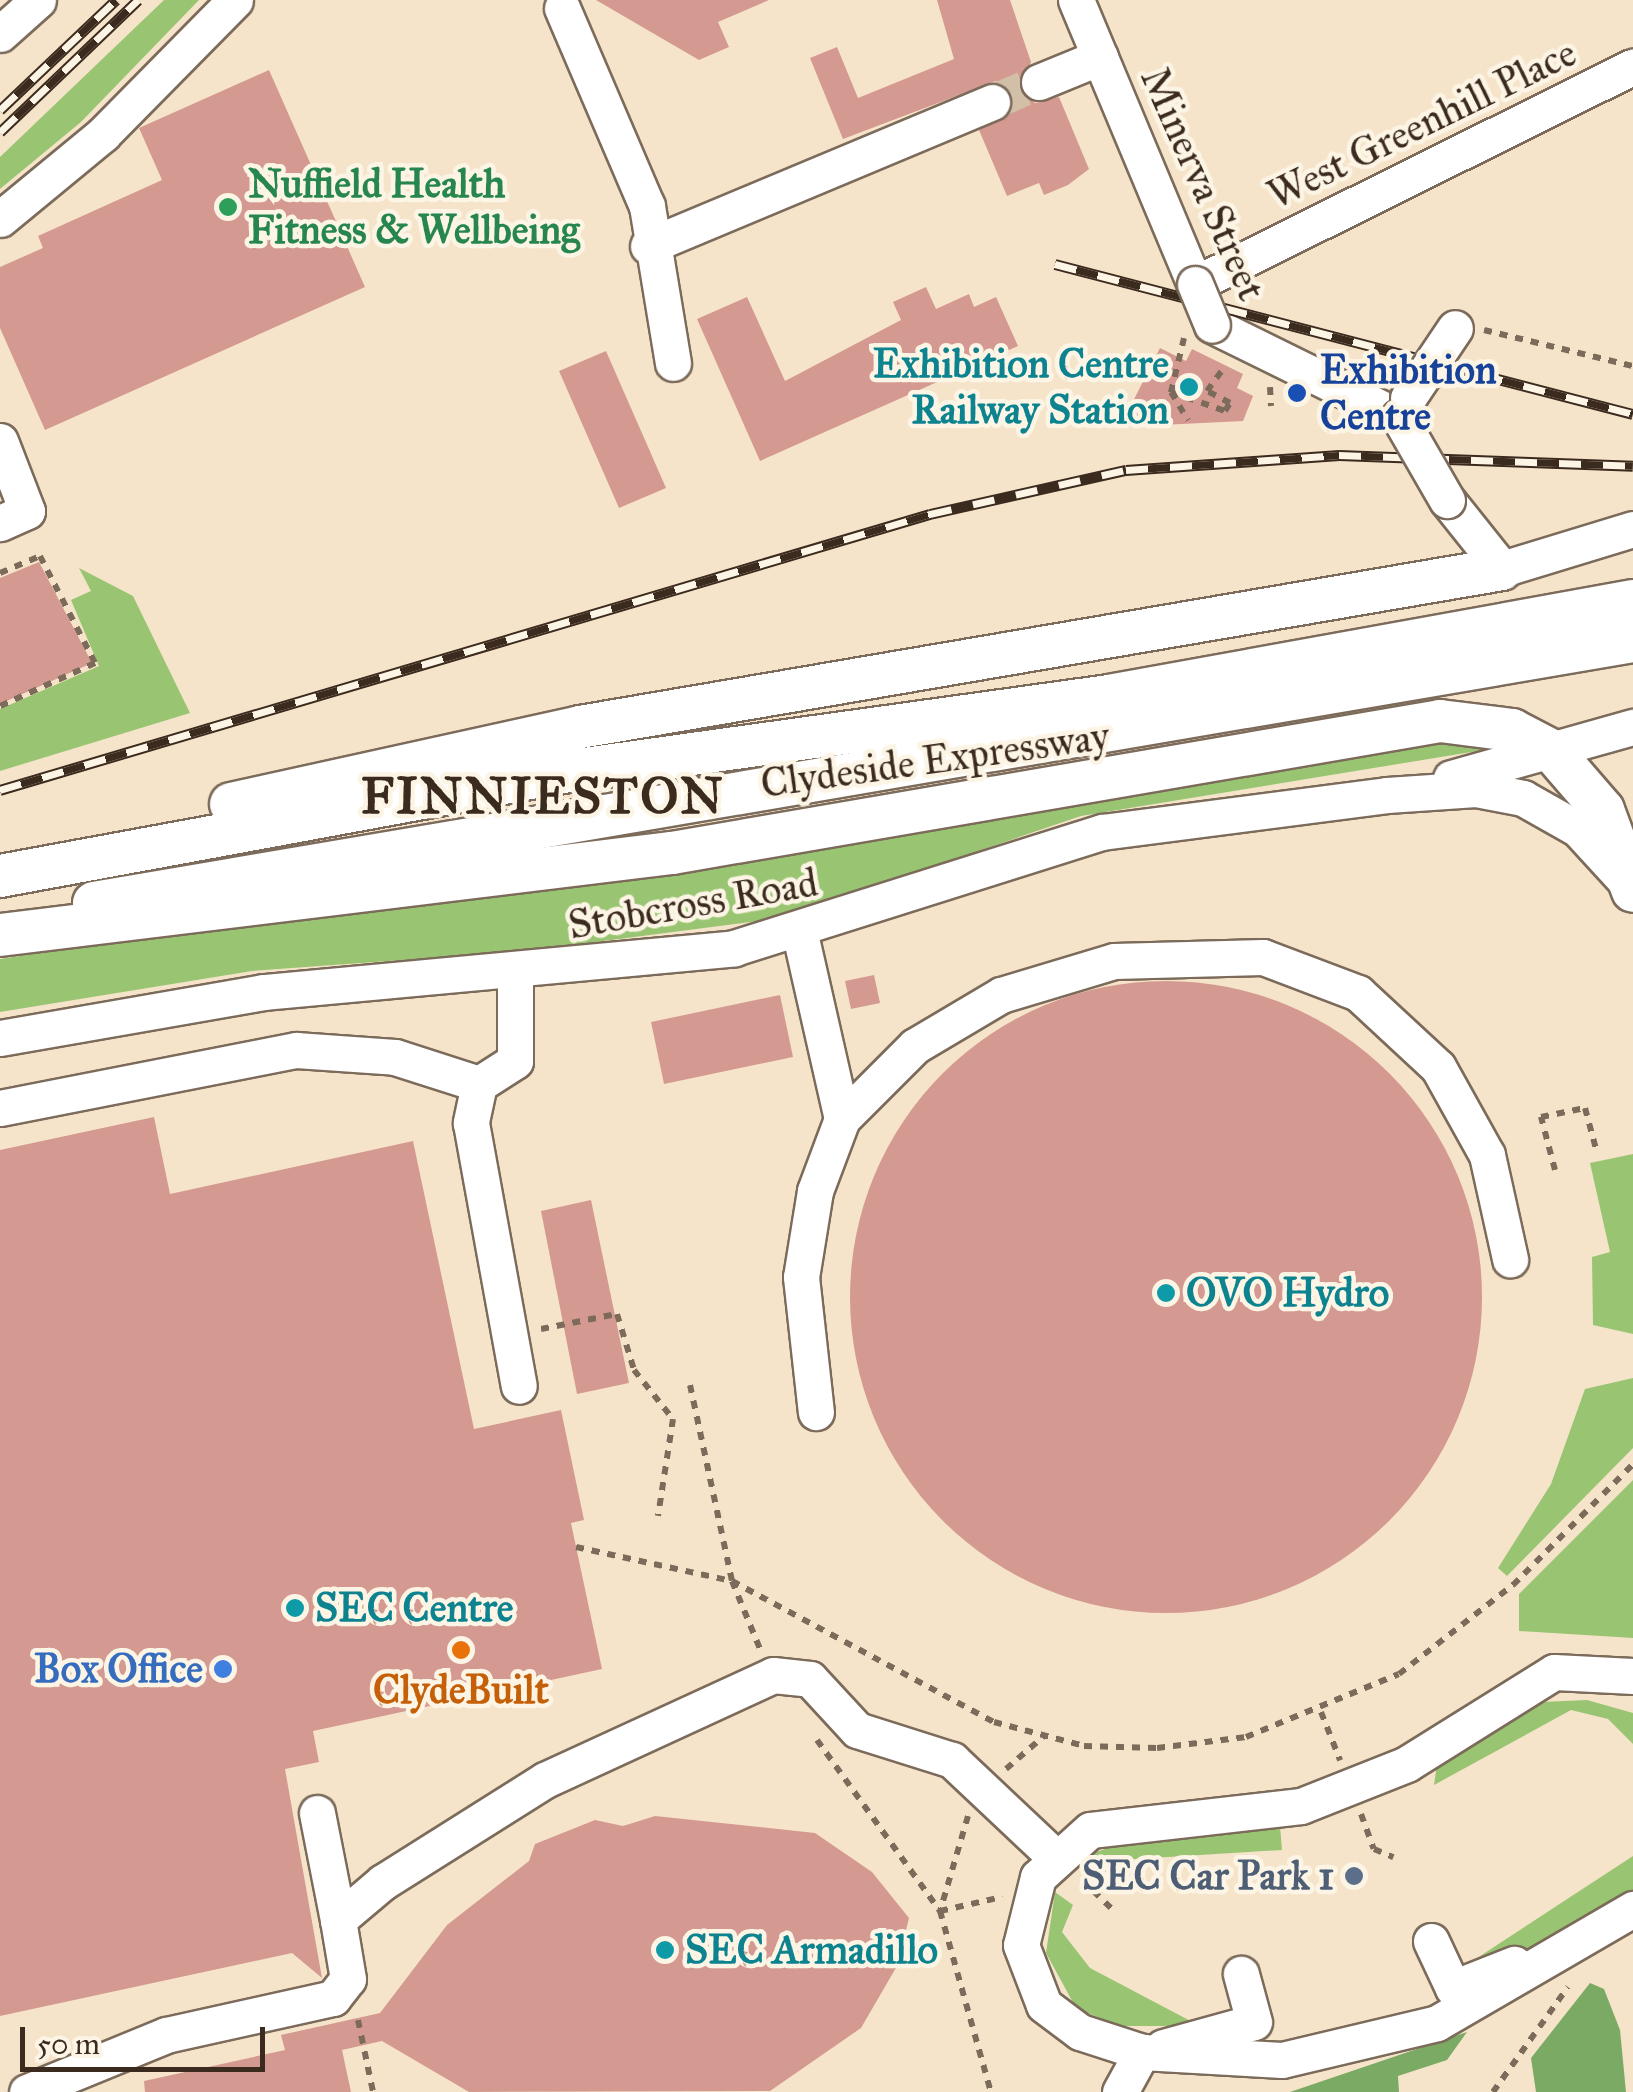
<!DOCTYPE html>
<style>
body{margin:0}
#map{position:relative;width:1633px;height:2092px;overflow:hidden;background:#f6e4ca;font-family:"IM FELL Great Primer",serif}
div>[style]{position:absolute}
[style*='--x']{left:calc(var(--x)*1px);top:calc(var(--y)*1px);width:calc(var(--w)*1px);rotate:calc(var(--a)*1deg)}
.green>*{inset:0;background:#99c572}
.forest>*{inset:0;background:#7aaa64}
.building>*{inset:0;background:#d49a91}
.round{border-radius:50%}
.minor-tunnel>*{height:35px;margin-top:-17.5px;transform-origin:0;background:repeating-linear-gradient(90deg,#d1bfa8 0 35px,transparent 0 53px)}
.path>*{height:6px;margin-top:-3px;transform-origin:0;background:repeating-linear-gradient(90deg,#7c6b5a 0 8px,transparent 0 16px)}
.roads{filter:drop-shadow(2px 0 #7c6b5a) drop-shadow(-2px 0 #7c6b5a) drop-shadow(0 2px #7c6b5a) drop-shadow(0 -2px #7c6b5a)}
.minor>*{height:35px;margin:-17.5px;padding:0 17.5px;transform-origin:17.5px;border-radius:17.5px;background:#fff}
.major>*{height:42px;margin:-21px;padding:0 21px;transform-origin:21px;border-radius:21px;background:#fff}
.rail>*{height:11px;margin-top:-5.5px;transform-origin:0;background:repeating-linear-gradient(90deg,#fcf5e5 0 22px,#3b2a1e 0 44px);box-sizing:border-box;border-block:2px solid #3b2a1e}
.bridges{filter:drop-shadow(2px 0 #7c6b5a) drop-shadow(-2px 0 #7c6b5a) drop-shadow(0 2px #7c6b5a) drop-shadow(0 -2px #7c6b5a)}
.minor-bridge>*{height:35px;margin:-17.5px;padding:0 17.5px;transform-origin:17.5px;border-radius:17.5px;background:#fff}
.dots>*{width:28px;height:28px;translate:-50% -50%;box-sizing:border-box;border:5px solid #fcf5e5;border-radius:50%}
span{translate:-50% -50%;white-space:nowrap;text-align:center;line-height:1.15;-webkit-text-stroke:9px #fcf5e5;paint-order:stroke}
.street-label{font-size:40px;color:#3b2a1e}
.leisure-label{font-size:40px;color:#27864d;font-weight:700}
.left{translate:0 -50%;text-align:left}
.culture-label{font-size:40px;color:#0d838f;font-weight:700}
.right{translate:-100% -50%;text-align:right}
.transit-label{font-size:40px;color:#164399;font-weight:700}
.shop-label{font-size:40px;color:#366cbe;font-weight:700}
.food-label{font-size:40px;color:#c56008;font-weight:700}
.service-label{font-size:40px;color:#4e5e75;font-weight:700}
.district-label{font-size:50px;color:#3b2a1e;font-weight:700;letter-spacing:2.5px}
.scale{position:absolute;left:20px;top:2027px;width:245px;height:45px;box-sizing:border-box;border:5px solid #3b2a1e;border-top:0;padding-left:12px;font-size:30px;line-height:35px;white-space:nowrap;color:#3b2a1e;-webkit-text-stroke:8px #fcf5e5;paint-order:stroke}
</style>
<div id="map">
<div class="green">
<div style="clip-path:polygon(164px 0,199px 0,81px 122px,0 189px,0 157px)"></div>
<div style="clip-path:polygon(79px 568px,133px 596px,190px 713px,0 771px,0 709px,99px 666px,71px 600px,91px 591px)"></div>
<div style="clip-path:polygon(1457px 734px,1508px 746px,1081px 816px,781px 918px,526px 951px,252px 971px,0 1012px,0 959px)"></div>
<div style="clip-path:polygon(1633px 1154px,1633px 1334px,1593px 1325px,1592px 1257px,1610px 1252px,1590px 1163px)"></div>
<div style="clip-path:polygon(1633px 1378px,1633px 1448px,1507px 1576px,1498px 1568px,1551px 1484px,1585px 1389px)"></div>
<div style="clip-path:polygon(1633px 1480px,1633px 1638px,1519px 1631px,1519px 1594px)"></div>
<div style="clip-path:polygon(1587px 1700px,1633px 1713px,1633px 1744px,1608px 1719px,1571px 1710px,1434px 1785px,1437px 1764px,1510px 1716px,1541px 1702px)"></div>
<div style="clip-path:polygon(1280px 1826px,1282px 1850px,1120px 1860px,1097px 1879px,1086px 1856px,1126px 1841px)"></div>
<div style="clip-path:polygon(1633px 1856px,1633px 1891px,1611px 1907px,1510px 1960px,1468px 1964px)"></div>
<div style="clip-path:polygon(1055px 1892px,1073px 1905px,1062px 1932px,1090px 1968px,1200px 2026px,1119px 2026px,1076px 2008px,1046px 1953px)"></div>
</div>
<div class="forest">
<div style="clip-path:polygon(1590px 1983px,1604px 1989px,1620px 2030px,1626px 2092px,1536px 2092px,1531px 2058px)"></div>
<div style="clip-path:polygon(1467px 2032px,1447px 2060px,1398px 2076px,1399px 2092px,1290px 2092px)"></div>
</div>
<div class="building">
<div style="clip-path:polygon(596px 0,769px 0,718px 22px,729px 47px,699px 60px)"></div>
<div style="clip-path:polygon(937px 0,1010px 0,1031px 62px,1020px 91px,1035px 103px,1059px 97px,1089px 169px,1068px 185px,1044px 195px,1039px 183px,1007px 196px,979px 130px,1013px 106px,996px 81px,843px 139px,810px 58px,837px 47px,858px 98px,954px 59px)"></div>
<div style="clip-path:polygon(269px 70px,365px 287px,45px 430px,0 328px,0 267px,43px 248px,38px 236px,162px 180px,139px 128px)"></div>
<div style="clip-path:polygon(926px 287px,936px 309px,969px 294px,974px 307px,996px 297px,1018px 346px,760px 461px,697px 319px,747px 297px,785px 381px,901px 320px,893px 302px)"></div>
<div style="clip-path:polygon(1160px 348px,1186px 361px,1192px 349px,1243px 374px,1237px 388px,1253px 396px,1243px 421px,1120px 427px)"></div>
<div style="clip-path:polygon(606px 351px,666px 488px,619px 508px,559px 371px)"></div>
<div style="clip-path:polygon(39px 562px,92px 663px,0 704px,0 578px)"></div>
<div style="clip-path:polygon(874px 975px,880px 1003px,851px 1009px,845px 981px)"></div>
<div class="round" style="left:850px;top:981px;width:632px;height:632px"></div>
<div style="clip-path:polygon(780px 995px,793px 1057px,664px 1084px,651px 1022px)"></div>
<div style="clip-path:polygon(154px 1117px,170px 1194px,413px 1141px,474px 1429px,561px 1410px,584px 1520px,571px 1523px,602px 1669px,313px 1731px,319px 1762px,285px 1769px,322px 1978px,292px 1953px,0 2016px,0 1150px)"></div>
<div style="clip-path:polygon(591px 1200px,629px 1383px,577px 1394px,541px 1211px)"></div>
<div style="clip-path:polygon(655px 1816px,815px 1833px,872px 1872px,909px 1918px,897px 1966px,861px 2028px,770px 2091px,469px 2092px,382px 2041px,342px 2050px,351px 2092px,145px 2092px,144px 2081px,285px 2050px,281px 2035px,380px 2013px,447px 1925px,529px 1861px,535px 1844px,595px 1820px,623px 1826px)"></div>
</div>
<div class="minor-tunnel">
<div style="--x:992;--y:102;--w:51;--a:-23.1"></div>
</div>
<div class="path">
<div style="--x:1484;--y:330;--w:153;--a:13.6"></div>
<div style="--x:1184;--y:338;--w:56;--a:103.5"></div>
<div style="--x:1171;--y:392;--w:33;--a:59"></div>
<div style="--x:1270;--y:387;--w:19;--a:87"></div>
<div style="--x:1171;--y:392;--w:57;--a:19.4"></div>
<div style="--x:1225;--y:411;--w:9;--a:-58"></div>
<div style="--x:1230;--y:403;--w:26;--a:-152"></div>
<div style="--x:1207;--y:391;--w:27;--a:-54"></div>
<div style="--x:0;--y:573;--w:43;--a:-23"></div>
<div style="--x:40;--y:556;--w:120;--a:62.8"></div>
<div style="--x:95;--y:663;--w:104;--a:155.6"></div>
<div style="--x:1555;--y:1170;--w:55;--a:-104.8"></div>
<div style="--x:1541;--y:1117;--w:45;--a:-11.6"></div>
<div style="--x:1585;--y:1108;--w:42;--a:75"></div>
<div style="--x:541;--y:1329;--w:77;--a:-11.2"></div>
<div style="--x:617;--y:1314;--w:59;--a:73.1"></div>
<div style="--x:634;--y:1370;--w:63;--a:51.5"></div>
<div style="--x:673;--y:1419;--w:98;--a:98.8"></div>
<div style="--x:690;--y:1385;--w:200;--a:77.9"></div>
<div style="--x:732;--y:1581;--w:74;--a:67.6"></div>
<div style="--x:576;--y:1547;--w:160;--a:12.3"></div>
<div style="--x:732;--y:1581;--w:298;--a:28.3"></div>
<div style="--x:994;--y:1722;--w:93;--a:14.9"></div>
<div style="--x:1084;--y:1746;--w:73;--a:1.6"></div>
<div style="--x:1157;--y:1748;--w:90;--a:-7"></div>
<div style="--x:1246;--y:1737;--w:165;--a:-22.4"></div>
<div style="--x:1399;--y:1674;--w:145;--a:-38"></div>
<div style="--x:1513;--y:1585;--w:170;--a:-45.2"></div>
<div style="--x:1321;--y:1712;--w:52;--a:68.4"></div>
<div style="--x:817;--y:1740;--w:211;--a:54.3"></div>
<div style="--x:940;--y:1911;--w:188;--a:74.3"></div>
<div style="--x:1006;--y:1769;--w:50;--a:-41"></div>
<div style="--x:1361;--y:1814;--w:37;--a:70"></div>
<div style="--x:1374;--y:1849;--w:21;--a:23"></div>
<div style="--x:968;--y:1816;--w:99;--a:106.4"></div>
<div style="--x:940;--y:1911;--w:64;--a:-12.7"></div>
<div style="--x:1082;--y:1880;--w:43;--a:44.1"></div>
<div style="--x:358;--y:2020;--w:74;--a:78.2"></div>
<div style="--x:1493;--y:2092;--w:129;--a:-54.5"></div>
</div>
<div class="roads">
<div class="minor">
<div style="--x:1076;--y:0;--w:308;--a:67.3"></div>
<div style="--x:1195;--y:284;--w:489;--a:-26.4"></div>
<div style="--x:562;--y:8;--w:215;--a:66.8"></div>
<div style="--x:647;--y:206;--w:159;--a:80.6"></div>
<div style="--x:0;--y:34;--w:51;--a:-41.8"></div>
<div style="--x:1039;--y:82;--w:66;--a:-22.3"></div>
<div style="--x:0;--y:219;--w:134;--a:-39.5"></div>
<div style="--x:103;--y:134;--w:188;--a:-45.4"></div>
<div style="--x:648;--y:246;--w:373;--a:-22.7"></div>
<div style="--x:1212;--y:325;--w:208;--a:26.2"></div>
<div style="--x:1399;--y:417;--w:21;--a:-65"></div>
<div style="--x:0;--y:441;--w:75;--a:68.9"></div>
<div style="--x:27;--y:511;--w:30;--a:156"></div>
<div style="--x:1447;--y:500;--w:88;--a:51.4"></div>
<div style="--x:1502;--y:569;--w:137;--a:-17"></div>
<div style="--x:1451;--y:778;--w:189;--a:-15.7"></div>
<div style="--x:800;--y:934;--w:190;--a:77.2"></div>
<div style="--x:842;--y:1119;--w:77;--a:110.6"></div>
<div style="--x:815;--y:1191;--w:87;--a:99.2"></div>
<div style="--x:801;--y:1277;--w:136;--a:83.7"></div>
<div style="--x:515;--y:975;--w:86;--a:90"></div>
<div style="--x:515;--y:1061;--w:43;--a:147.4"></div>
<div style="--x:479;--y:1084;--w:40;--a:102"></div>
<div style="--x:471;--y:1123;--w:267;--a:79.7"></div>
<div style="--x:0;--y:1038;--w:268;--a:-9.9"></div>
<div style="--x:264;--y:992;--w:472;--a:-5.3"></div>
<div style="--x:734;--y:948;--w:386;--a:-17.5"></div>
<div style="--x:1102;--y:832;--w:287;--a:-7.4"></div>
<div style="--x:1387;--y:795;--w:89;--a:-3.9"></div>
<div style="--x:1476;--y:789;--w:48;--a:10.8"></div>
<div style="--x:1523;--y:798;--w:63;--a:29.4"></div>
<div style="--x:1578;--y:829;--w:64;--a:47.5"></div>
<div style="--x:0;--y:1108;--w:302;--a:-11.1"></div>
<div style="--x:296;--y:1050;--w:99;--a:4"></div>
<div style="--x:395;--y:1057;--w:88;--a:17.8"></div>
<div style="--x:842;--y:1119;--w:103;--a:-45"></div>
<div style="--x:915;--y:1046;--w:100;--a:-30.7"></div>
<div style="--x:1001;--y:995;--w:118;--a:-16.7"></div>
<div style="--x:1114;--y:961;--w:149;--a:-1.5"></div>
<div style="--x:1263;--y:957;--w:102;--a:20.8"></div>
<div style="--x:1358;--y:993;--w:109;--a:42.8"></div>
<div style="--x:1438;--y:1067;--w:101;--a:60.9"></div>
<div style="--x:1487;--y:1155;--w:107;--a:77.5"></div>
<div style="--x:1633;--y:1676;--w:79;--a:-177.1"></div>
<div style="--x:1554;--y:1672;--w:173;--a:148"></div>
<div style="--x:1407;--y:1764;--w:114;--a:158.4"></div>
<div style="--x:1301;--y:1806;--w:212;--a:173.5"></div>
<div style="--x:1090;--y:1830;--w:70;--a:137.9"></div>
<div style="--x:1038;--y:1877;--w:70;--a:104"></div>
<div style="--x:1021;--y:1945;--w:64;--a:69"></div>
<div style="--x:1044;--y:2005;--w:45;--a:36.9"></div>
<div style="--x:1080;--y:2032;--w:65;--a:17.9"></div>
<div style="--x:1142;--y:2052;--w:140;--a:3.3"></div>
<div style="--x:1282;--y:2060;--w:159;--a:-13.4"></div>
<div style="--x:1437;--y:2023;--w:227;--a:-30.2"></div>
<div style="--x:317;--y:1813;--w:109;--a:78.9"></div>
<div style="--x:1431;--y:1941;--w:52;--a:64.9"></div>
<div style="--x:1453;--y:1988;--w:66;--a:-21.5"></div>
<div style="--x:1163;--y:2047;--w:94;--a:-15.4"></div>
<div style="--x:1254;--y:2022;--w:50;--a:-105.2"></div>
<div style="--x:27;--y:2092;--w:150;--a:-22.3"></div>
<div style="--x:166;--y:2035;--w:171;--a:-12.5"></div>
<div style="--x:333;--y:1998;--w:24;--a:-52"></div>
<div style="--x:348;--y:1979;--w:60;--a:-99.6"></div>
<div style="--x:338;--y:1920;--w:59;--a:-40.2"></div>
<div style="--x:383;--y:1882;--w:191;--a:-32.2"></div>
<div style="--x:545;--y:1780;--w:251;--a:-24.7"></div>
<div style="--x:773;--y:1675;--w:37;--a:6"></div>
<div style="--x:810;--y:1679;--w:69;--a:47.3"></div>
<div style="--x:857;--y:1730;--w:100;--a:17.5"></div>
<div style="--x:952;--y:1760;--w:140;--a:43.3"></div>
<div style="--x:1120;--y:2092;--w:46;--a:-61.2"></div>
</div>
<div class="major">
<div style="--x:231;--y:804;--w:357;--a:-12.4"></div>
<div style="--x:580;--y:727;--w:935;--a:-9.72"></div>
<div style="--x:0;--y:876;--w:573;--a:-10.47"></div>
<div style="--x:563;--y:772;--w:551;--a:-7.92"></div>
<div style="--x:1109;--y:696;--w:533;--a:-10.28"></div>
<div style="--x:94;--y:903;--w:1561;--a:-9.66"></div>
<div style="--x:0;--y:935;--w:677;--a:-6.96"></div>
<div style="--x:672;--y:853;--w:779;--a:-9.75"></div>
<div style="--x:1440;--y:721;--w:73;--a:7.1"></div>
<div style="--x:1512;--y:730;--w:45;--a:27.7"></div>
<div style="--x:1552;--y:751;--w:78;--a:49.2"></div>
<div style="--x:1603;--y:810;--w:86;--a:69.7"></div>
</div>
</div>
<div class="rail">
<div style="--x:0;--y:110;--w:160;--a:-43.5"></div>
<div style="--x:0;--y:132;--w:191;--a:-43.7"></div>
<div style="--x:1055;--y:264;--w:597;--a:14.55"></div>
<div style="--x:0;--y:790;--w:970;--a:-16.53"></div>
<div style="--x:930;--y:514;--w:201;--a:-12.7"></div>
<div style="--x:1126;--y:470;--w:214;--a:-4"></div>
<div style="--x:1339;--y:455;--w:294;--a:2.1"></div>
</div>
<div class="bridges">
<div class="minor-bridge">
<div style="--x:1195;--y:284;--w:44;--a:67.5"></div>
<div style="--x:1408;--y:398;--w:84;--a:-56.1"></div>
<div style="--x:1399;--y:417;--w:96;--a:60"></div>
</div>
</div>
<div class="dots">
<div style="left:228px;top:207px;background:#2e9e5b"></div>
<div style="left:1189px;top:387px;background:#0f9aa8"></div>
<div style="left:1297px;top:393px;background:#1a4fb4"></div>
<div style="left:1166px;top:1293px;background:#0f9aa8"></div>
<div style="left:295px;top:1608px;background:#0f9aa8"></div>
<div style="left:461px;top:1650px;background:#e8710a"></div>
<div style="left:223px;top:1669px;background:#3f7fe0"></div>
<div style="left:1354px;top:1876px;background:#5c6f8a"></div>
<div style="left:665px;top:1950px;background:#0f9aa8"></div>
</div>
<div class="street-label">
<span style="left:1422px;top:124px;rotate:-26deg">West Greenhill Place</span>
<span style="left:1203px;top:184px;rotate:66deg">Minerva Street</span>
<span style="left:935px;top:760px;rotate:-8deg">Clydeside Expressway</span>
<span style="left:693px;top:904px;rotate:-10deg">Stobcross Road</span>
</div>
<div class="leisure-label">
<span class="left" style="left:248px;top:207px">Nuffield Health<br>Fitness &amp; Wellbeing</span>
</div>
<div class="culture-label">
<span class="right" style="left:1169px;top:387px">Exhibition Centre<br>Railway Station</span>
<span class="left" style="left:1186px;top:1293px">OVO Hydro</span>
<span class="left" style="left:315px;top:1608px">SEC Centre</span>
<span class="left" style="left:685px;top:1950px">SEC Armadillo</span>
</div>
<div class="transit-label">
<span class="left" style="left:1320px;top:393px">Exhibition<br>Centre</span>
</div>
<div class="shop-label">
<span class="right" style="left:203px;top:1669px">Box Office</span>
</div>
<div class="food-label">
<span style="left:461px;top:1690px">ClydeBuilt</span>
</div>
<div class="service-label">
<span class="right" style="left:1334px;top:1876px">SEC Car Park 1</span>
</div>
<div class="district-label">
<span style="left:543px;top:797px">FINNIESTON</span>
</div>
<div class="scale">50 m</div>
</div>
